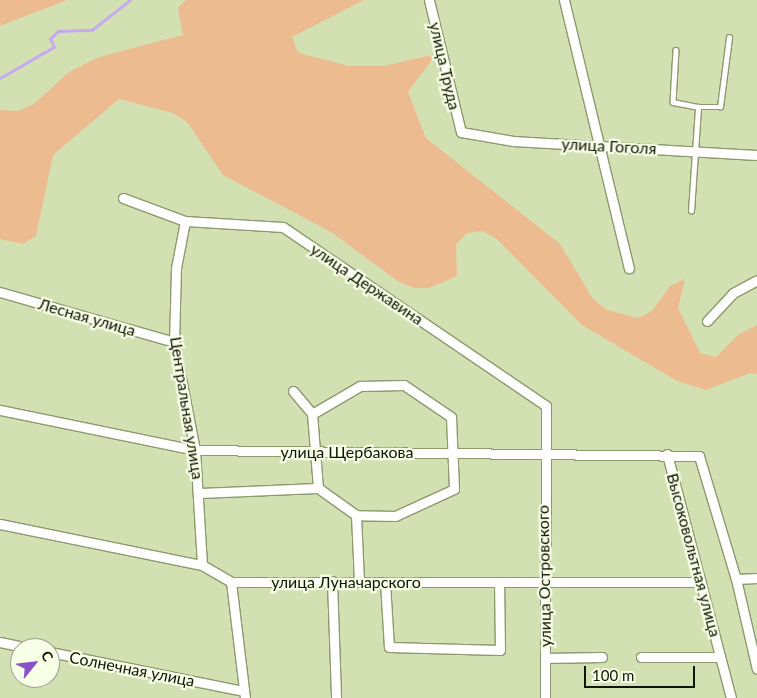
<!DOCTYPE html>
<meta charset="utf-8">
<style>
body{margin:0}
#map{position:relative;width:757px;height:698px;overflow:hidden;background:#d3e1b2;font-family:Lato,sans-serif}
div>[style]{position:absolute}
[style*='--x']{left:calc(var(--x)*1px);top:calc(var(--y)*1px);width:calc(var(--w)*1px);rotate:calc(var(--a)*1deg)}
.green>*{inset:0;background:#edbb90}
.stream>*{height:2.5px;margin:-1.25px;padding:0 1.25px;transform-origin:1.25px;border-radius:1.25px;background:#c5aaf2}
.roads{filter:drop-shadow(1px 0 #8c996c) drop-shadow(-1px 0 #8c996c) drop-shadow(0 1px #8c996c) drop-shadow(0 -1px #8c996c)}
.lane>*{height:4.5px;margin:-2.25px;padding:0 2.25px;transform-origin:2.25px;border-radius:2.25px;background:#fff}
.street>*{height:9px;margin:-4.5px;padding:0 4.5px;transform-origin:4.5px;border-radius:4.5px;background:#fff}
span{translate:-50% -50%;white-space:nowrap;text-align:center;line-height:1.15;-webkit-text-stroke:4.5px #f7ffe7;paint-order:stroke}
.street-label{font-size:16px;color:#111505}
.north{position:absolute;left:10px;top:638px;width:50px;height:50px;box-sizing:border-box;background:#f7ffe7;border:1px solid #9ba18d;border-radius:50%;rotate:61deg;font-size:14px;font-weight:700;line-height:20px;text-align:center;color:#111505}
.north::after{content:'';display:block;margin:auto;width:18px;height:22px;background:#8751c9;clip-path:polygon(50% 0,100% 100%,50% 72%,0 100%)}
.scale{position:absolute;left:584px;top:666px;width:111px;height:22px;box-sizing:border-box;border:2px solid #111505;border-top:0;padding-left:6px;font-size:15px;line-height:18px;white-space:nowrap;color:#111505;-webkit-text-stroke:4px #f7ffe7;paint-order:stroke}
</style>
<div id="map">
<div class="green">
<div style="clip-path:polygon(0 0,67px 0,0 26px)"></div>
<div style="clip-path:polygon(186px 0,364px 0,292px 37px,298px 53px,349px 66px,383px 66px,436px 54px,408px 92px,426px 138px,560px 244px,593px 299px,607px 310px,638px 318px,652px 311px,670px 286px,685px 279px,678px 308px,700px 353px,716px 357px,738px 335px,757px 325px,757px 374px,750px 373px,706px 390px,677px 381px,582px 325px,498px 240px,483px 231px,467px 233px,456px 245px,457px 276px,429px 288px,414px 288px,399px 282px,331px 232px,223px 175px,187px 122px,173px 113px,119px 99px,53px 155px,36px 236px,23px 244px,0 239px,0 110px,18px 111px,34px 104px,69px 72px,99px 57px,183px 35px,178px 8px)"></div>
</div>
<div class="stream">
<div style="--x:0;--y:78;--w:62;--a:-29.9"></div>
<div style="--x:54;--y:47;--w:9;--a:-117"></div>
<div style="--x:50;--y:39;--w:11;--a:-45"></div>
<div style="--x:58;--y:31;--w:34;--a:-2"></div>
<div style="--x:92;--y:30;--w:48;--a:-38.3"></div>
</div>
<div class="roads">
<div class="lane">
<div style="--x:676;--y:50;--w:52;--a:93.3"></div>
<div style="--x:673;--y:102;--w:25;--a:11"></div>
<div style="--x:691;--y:211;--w:104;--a:-86.1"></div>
<div style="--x:698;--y:107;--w:22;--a:0"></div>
<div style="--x:720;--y:107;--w:70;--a:-82.6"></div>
</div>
<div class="street">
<div style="--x:429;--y:0;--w:136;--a:76.4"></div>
<div style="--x:461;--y:132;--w:53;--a:9.8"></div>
<div style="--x:513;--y:141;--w:244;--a:3.3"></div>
<div style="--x:564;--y:0;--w:276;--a:76.4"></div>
<div style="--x:123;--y:198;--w:66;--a:20.4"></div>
<div style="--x:185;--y:221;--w:98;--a:3.5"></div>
<div style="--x:283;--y:227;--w:318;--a:34.2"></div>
<div style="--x:546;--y:406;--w:292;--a:90.2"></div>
<div style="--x:185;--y:221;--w:48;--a:100.8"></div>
<div style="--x:176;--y:268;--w:74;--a:91.5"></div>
<div style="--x:174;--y:342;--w:110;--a:79"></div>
<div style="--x:195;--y:450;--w:115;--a:86.5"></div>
<div style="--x:0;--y:292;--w:181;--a:16"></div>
<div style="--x:707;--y:321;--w:38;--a:-47"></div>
<div style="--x:733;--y:293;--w:27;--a:-28"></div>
<div style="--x:404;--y:385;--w:57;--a:34.2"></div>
<div style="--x:451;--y:417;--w:72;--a:87.6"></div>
<div style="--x:454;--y:489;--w:65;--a:155.4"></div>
<div style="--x:395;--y:516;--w:39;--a:-179"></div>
<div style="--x:356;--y:515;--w:47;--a:-144.6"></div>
<div style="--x:318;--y:488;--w:74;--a:-94.6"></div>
<div style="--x:312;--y:414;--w:56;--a:-30.3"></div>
<div style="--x:360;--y:386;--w:44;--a:-1.3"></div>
<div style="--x:293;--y:391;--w:30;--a:50"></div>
<div style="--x:0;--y:410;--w:199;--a:11.6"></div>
<div style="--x:195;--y:450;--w:504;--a:0.68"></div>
<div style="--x:699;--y:456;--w:128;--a:73.3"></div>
<div style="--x:736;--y:579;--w:92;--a:76.9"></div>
<div style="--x:667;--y:454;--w:252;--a:75.3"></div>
<div style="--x:199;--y:493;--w:119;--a:-2.4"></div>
<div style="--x:356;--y:515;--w:65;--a:87.4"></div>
<div style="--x:0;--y:524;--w:206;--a:11.5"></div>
<div style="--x:202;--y:565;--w:34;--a:30"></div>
<div style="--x:231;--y:582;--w:470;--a:0"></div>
<div style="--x:736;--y:579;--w:21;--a:-3"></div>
<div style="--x:332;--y:581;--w:117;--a:88"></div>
<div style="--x:231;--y:582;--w:117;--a:83.1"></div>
<div style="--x:385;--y:582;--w:65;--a:86.5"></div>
<div style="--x:389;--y:647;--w:111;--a:1.5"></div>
<div style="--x:500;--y:650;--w:68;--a:-90.8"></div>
<div style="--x:0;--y:642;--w:30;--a:12"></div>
<div style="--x:50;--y:652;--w:198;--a:11.4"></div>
<div style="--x:641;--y:657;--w:79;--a:0"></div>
<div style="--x:545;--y:658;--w:57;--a:-1"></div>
</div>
</div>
<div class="street-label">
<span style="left:445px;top:66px;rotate:77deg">улица Труда</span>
<span style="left:609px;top:146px;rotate:3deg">улица Гоголя</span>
<span style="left:367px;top:284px;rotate:34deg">улица Державина</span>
<span style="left:87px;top:317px;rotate:16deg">Лесная улица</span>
<span style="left:187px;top:408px;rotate:81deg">Центральная улица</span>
<span style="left:347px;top:452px">улица Щербакова</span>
<span style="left:694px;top:555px;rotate:75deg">Высоковольтная улица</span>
<span style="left:544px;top:576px;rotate:-91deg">улица Островского</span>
<span style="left:346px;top:582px">улица Луначарского</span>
<span style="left:132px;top:669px;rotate:11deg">Солнечная улица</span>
</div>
<div class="north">С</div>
<div class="scale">100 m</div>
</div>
